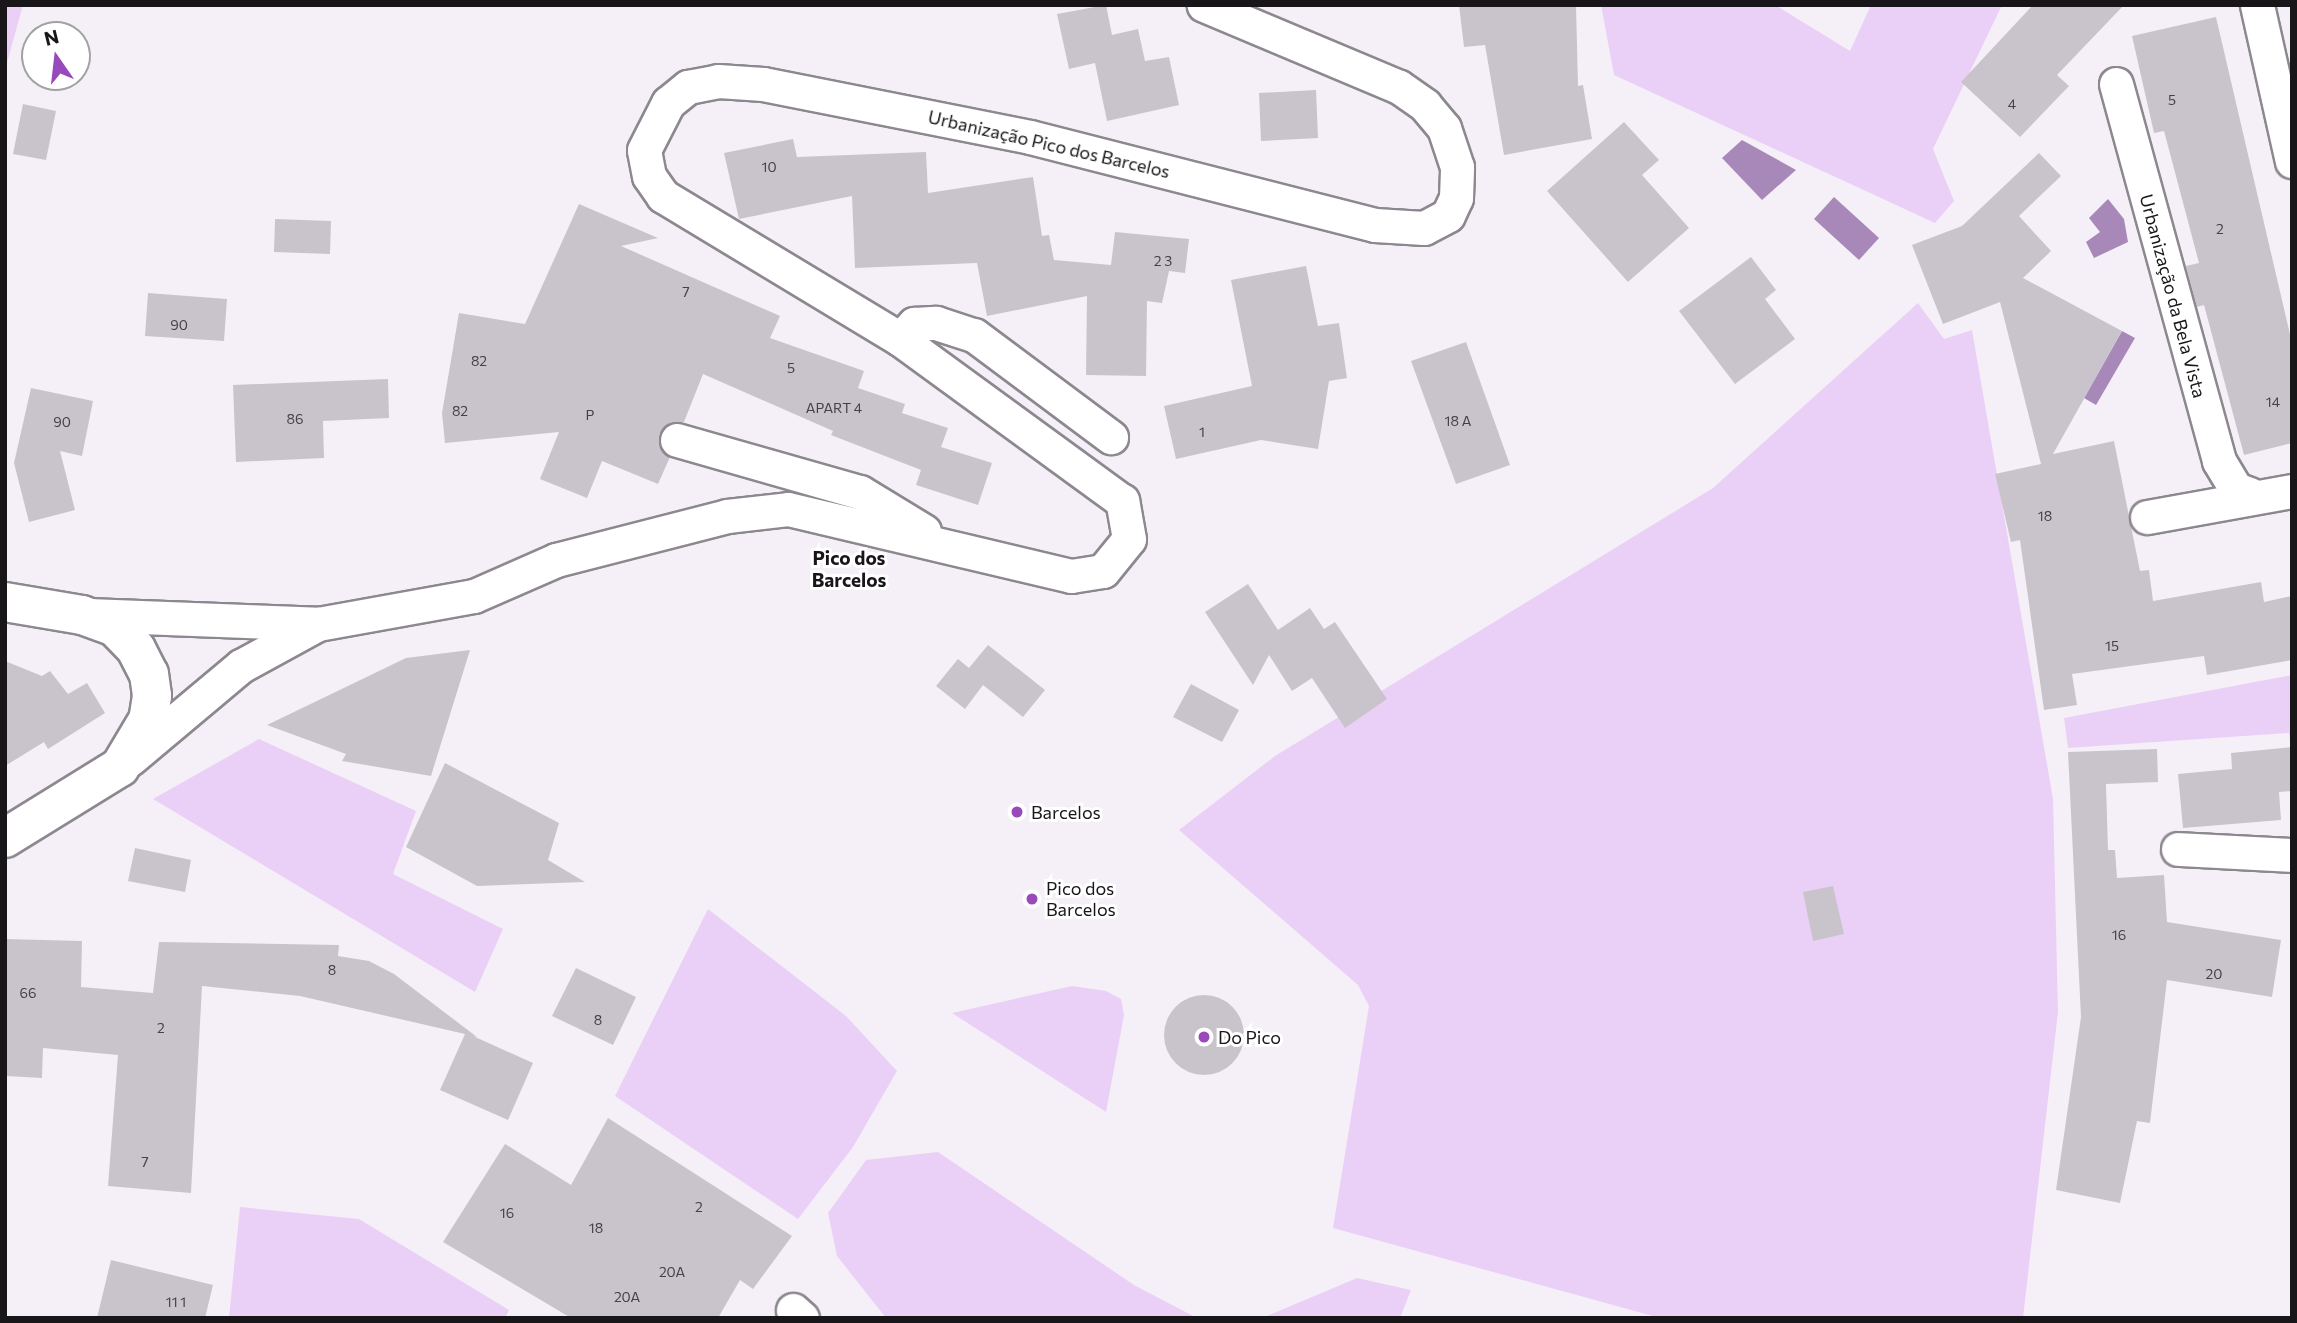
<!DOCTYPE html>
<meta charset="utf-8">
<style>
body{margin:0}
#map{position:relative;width:2297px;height:1323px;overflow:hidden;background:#f5f0f8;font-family:Commissioner,sans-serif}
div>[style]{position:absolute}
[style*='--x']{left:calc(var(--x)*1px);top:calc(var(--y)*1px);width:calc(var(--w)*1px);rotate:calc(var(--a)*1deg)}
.green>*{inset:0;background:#ead0f7}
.water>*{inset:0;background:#a888b8}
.building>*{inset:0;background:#c9c4cb}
.round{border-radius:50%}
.roads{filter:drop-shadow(2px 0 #8d8890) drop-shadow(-2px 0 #8d8890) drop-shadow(0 2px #8d8890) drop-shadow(0 -2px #8d8890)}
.minor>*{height:33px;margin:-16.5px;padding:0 16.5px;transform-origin:16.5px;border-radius:16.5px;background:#fff}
.secondary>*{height:38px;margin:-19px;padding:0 19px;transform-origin:19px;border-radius:19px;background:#fff}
.dots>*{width:19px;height:19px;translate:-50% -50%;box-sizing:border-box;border:4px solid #fff;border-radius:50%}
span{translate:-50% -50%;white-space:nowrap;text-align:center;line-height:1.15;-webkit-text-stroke:6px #fff;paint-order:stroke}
.number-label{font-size:14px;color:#444246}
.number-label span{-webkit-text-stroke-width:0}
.street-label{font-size:18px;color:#181619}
.poi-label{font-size:18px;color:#181619}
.left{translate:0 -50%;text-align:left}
.neighbourhood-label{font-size:19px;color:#181619;font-weight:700}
.frame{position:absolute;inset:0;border:7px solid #181619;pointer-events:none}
.north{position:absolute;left:21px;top:21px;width:70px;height:70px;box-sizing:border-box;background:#fff;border:2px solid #a3a2a3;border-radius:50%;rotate:346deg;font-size:19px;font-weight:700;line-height:28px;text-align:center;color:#181619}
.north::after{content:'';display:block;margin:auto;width:24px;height:32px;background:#984abb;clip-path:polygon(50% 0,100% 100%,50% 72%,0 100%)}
</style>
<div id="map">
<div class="green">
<div style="clip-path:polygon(5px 5px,23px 5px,5px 70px)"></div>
<div style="clip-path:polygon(1601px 5px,1775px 5px,1850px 51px,1871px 5px,2002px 5px,1933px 149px,1954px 201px,1935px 223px,1614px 75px)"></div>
<div style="clip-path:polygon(1918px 303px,1944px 339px,1972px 330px,2053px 799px,2058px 1012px,2023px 1318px,1660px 1318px,1333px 1228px,1369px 1006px,1358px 985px,1179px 830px,1275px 756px,1713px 488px)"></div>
<div style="clip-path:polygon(2292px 675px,2292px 758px,2289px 733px,2068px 748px,2064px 718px)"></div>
<div style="clip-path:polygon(259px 739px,416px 811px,393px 874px,503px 929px,475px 992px,153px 799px)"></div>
<div style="clip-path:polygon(708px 909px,846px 1016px,897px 1071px,853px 1147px,798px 1219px,615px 1096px)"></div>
<div style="clip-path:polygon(1072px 986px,1106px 991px,1121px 999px,1124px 1015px,1106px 1112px,952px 1013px)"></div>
<div style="clip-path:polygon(938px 1152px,1134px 1285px,1197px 1318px,886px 1318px,837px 1256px,828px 1213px,866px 1160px)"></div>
<div style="clip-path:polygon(240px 1207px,359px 1219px,509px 1310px,505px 1318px,229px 1318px)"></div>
<div style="clip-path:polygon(1357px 1278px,1411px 1290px,1400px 1318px,1262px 1318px)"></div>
</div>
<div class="water">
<div style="clip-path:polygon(1742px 140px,1796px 170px,1762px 200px,1722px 158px)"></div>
<div style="clip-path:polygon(1834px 197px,1879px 238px,1859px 260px,1814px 219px)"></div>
<div style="clip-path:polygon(2108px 199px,2124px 219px,2128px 242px,2094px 258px,2086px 242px,2100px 232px,2089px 218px)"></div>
<div style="clip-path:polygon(2122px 331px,2135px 338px,2096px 405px,2084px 398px)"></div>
</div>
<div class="building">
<div style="clip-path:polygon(1106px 5px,1112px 35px,1138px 29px,1145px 61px,1169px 57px,1179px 105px,1107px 121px,1095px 63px,1069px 69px,1057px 14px)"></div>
<div style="clip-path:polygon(1459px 5px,1576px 5px,1578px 86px,1583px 85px,1592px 139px,1504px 155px,1485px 45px,1464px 47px)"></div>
<div style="clip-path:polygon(2033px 5px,2124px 5px,2057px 75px,2069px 86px,2020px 137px,1961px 82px)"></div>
<div style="clip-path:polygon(2216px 17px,2292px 343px,2292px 443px,2244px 455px,2204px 305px,2197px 307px,2186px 266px,2199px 263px,2164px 131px,2154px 133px,2132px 36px)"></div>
<div style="clip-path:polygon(1316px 90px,1318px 138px,1261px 141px,1259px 93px)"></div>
<div style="clip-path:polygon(23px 104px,56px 111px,46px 160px,13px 154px)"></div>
<div style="clip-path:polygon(1624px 122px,1659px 160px,1642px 175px,1689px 228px,1628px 282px,1547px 191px)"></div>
<div style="clip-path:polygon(793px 139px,797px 157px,926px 152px,928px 193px,1033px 177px,1042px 236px,1049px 235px,1054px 260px,1111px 265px,1115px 232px,1189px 239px,1185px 273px,1169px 271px,1162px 303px,1147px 301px,1146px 376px,1086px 375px,1087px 296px,987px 316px,977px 263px,855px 268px,852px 196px,739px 219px,724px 153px)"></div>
<div style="clip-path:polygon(2039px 153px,2061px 176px,2019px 216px,2051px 251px,2023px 278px,2122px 331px,2053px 454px,2114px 441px,2140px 571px,2149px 570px,2153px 601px,2261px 582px,2264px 602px,2292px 596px,2292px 660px,2207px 675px,2204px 656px,2072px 674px,2077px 705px,2044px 710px,2020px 540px,2011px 542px,1995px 474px,2041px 464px,2000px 302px,1943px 324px,1912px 245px,1962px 226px)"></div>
<div style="clip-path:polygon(579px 204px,658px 238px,621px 246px,780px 316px,770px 338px,864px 371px,858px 388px,905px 404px,902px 413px,948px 428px,941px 447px,992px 463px,978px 505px,916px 485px,921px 470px,831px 435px,833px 431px,703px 374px,684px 422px,672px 422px,659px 434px,659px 445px,670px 457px,658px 484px,602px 461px,587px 498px,540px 479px,559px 432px,445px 443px,442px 413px,459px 313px,525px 324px)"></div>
<div style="clip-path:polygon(275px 219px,331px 221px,330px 254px,274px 252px)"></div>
<div style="clip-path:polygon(1751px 257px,1776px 290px,1765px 299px,1795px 339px,1735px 384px,1679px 311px)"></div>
<div style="clip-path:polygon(1306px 266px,1318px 326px,1339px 323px,1347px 378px,1329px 381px,1318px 449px,1261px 440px,1176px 459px,1164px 406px,1252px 386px,1231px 280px)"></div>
<div style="clip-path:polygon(148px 293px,227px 299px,224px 341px,145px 336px)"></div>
<div style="clip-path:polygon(1466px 342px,1510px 465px,1456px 484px,1411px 361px)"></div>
<div style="clip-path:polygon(388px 379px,389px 418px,323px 421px,324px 458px,236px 462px,233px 385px)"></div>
<div style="clip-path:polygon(31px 388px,93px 401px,82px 456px,60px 451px,75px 510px,29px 522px,14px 463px)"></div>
<div style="clip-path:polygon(1248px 584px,1278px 630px,1310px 608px,1324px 629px,1335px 622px,1387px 699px,1345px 728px,1312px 678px,1292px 691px,1269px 655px,1253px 685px,1205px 612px)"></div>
<div style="clip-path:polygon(988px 645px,1045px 690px,1023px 717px,983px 685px,965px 709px,936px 686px,958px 659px,969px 668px)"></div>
<div style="clip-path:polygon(470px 650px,431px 776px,342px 761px,346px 754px,267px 725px,406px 658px)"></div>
<div style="clip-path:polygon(5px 661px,42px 676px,50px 671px,68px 694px,87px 683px,105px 713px,48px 749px,44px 742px,5px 766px)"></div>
<div style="clip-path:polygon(1191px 684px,1239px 710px,1222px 742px,1173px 717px)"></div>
<div style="clip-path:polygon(2292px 747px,2292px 791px,2279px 792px,2281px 820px,2183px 828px,2178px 774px,2232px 769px,2231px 753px)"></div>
<div style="clip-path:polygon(2157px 749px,2158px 782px,2106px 784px,2108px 850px,2115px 850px,2117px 878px,2164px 875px,2167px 922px,2281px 940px,2272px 997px,2167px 980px,2150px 1123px,2137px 1121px,2120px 1203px,2056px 1190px,2081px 1017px,2068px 752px)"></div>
<div style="clip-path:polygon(445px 763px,559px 823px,548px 860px,585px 882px,477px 886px,406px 847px)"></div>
<div style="clip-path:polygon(135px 848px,191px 860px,185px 892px,128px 881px)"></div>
<div style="clip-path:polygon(1833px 886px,1844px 934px,1813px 941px,1803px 892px)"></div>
<div style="clip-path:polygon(5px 939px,82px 941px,81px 987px,153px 993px,159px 942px,339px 945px,338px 956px,369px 961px,394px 974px,477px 1037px,473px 1036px,533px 1063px,508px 1120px,440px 1090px,465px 1034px,300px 996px,202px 986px,191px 1193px,108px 1186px,118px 1055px,43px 1048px,42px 1078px,6px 1076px)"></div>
<div style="clip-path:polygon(576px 968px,636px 997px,613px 1045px,552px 1016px)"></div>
<div class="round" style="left:1164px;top:995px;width:80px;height:80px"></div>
<div style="clip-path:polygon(608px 1118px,792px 1236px,753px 1289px,740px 1280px,718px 1318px,571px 1318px,443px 1242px,505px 1144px,571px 1185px)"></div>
<div style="clip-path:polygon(111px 1260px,213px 1285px,205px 1318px,97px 1318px)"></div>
</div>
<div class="roads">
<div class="minor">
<div style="--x:2257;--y:5;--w:160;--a:77.4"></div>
<div style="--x:2116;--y:84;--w:391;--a:74.7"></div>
<div style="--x:2219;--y:461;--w:33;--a:59"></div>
<div style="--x:2236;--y:489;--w:15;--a:20"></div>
<div style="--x:900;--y:339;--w:21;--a:-47"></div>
<div style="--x:914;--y:324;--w:22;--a:-3"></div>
<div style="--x:936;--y:323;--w:40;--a:18"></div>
<div style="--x:974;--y:335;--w:171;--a:36.7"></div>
<div style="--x:677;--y:440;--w:190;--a:15.9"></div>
<div style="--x:860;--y:492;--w:75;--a:31.4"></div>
<div style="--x:2147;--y:517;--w:147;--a:-10.2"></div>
<div style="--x:88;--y:615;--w:230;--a:2.2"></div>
<div style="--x:318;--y:624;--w:158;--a:-10.2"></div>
<div style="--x:474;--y:596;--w:90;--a:-23.7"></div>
<div style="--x:556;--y:560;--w:177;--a:-14.4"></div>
<div style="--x:727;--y:516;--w:61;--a:-6.5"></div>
<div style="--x:788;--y:509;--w:291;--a:13.3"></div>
<div style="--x:1071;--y:576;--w:32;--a:-9"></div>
<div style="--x:1103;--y:571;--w:41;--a:-50.9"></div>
<div style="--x:1129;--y:539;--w:39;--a:-100"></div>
<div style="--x:1122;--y:501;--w:275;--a:-143.9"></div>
<div style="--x:900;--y:339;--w:277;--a:-148.9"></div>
<div style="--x:663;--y:196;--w:24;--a:-125"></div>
<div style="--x:649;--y:176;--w:26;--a:-101"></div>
<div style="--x:644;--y:150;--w:53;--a:-62.9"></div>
<div style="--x:668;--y:103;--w:26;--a:-39"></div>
<div style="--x:688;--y:87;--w:31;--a:-11"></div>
<div style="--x:718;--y:81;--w:45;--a:3.8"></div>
<div style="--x:763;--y:84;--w:272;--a:11.2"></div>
<div style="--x:1030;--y:137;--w:356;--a:14.3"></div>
<div style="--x:1375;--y:225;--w:49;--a:3.5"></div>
<div style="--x:1424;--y:228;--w:27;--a:-28"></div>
<div style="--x:1448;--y:215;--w:19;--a:-65"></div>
<div style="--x:1456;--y:198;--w:31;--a:-88"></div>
<div style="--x:1457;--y:167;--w:41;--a:-108.4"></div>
<div style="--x:1444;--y:128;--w:30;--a:-130"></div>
<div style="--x:1425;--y:105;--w:32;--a:-145"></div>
<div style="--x:1399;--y:87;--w:212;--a:-157.2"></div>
<div style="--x:130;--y:759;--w:145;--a:-40"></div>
<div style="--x:241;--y:666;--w:88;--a:-28.6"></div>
<div style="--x:2178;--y:849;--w:114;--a:3"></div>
<div style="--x:793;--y:1310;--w:12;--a:42"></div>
</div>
<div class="secondary">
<div style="--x:5;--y:602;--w:78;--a:9.6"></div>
<div style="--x:82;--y:615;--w:35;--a:20"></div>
<div style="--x:115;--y:627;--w:30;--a:46"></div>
<div style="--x:136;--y:649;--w:28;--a:63"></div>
<div style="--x:149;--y:674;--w:22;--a:82"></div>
<div style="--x:152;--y:696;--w:24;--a:99"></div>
<div style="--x:148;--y:720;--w:55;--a:120.8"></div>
<div style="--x:120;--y:767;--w:135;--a:148.3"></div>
</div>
</div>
<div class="dots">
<div style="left:1017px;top:812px;background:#984abb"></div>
<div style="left:1032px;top:899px;background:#984abb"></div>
<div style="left:1204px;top:1037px;background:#984abb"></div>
</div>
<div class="number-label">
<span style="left:2172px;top:100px">5</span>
<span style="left:2012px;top:104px">4</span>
<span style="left:769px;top:167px">10</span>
<span style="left:2220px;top:229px">2</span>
<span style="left:1163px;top:261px">2 3</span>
<span style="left:686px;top:292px">7</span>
<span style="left:179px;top:325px">90</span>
<span style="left:479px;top:361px">82</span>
<span style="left:791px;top:368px">5</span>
<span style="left:2273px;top:402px">14</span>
<span style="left:834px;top:408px">APART 4</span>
<span style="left:460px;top:411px">82</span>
<span style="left:590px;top:415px">P</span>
<span style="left:295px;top:419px">86</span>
<span style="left:1458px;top:421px">18 A</span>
<span style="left:62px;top:422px">90</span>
<span style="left:1202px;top:432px">1</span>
<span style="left:2045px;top:516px">18</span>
<span style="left:2112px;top:646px">15</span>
<span style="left:2119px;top:935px">16</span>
<span style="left:332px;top:970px">8</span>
<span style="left:2214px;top:974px">20</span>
<span style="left:28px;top:993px">66</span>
<span style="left:598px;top:1020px">8</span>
<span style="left:161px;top:1028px">2</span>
<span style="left:145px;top:1162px">7</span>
<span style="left:699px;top:1207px">2</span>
<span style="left:507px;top:1213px">16</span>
<span style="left:596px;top:1228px">18</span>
<span style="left:672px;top:1272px">20A</span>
<span style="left:627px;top:1297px">20A</span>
<span style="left:176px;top:1302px">11 1</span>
</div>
<div class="street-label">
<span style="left:1049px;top:144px;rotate:13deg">Urbanização Pico dos Barcelos</span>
<span style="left:2173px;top:296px;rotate:75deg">Urbanização da Bela Vista</span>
</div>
<div class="poi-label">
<span class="left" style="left:1031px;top:812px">Barcelos</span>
<span class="left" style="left:1046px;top:899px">Pico dos<br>Barcelos</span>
<span class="left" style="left:1218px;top:1037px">Do Pico</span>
</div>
<div class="neighbourhood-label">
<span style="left:849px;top:569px">Pico dos<br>Barcelos</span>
</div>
<div class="frame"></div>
<div class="north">N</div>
</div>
